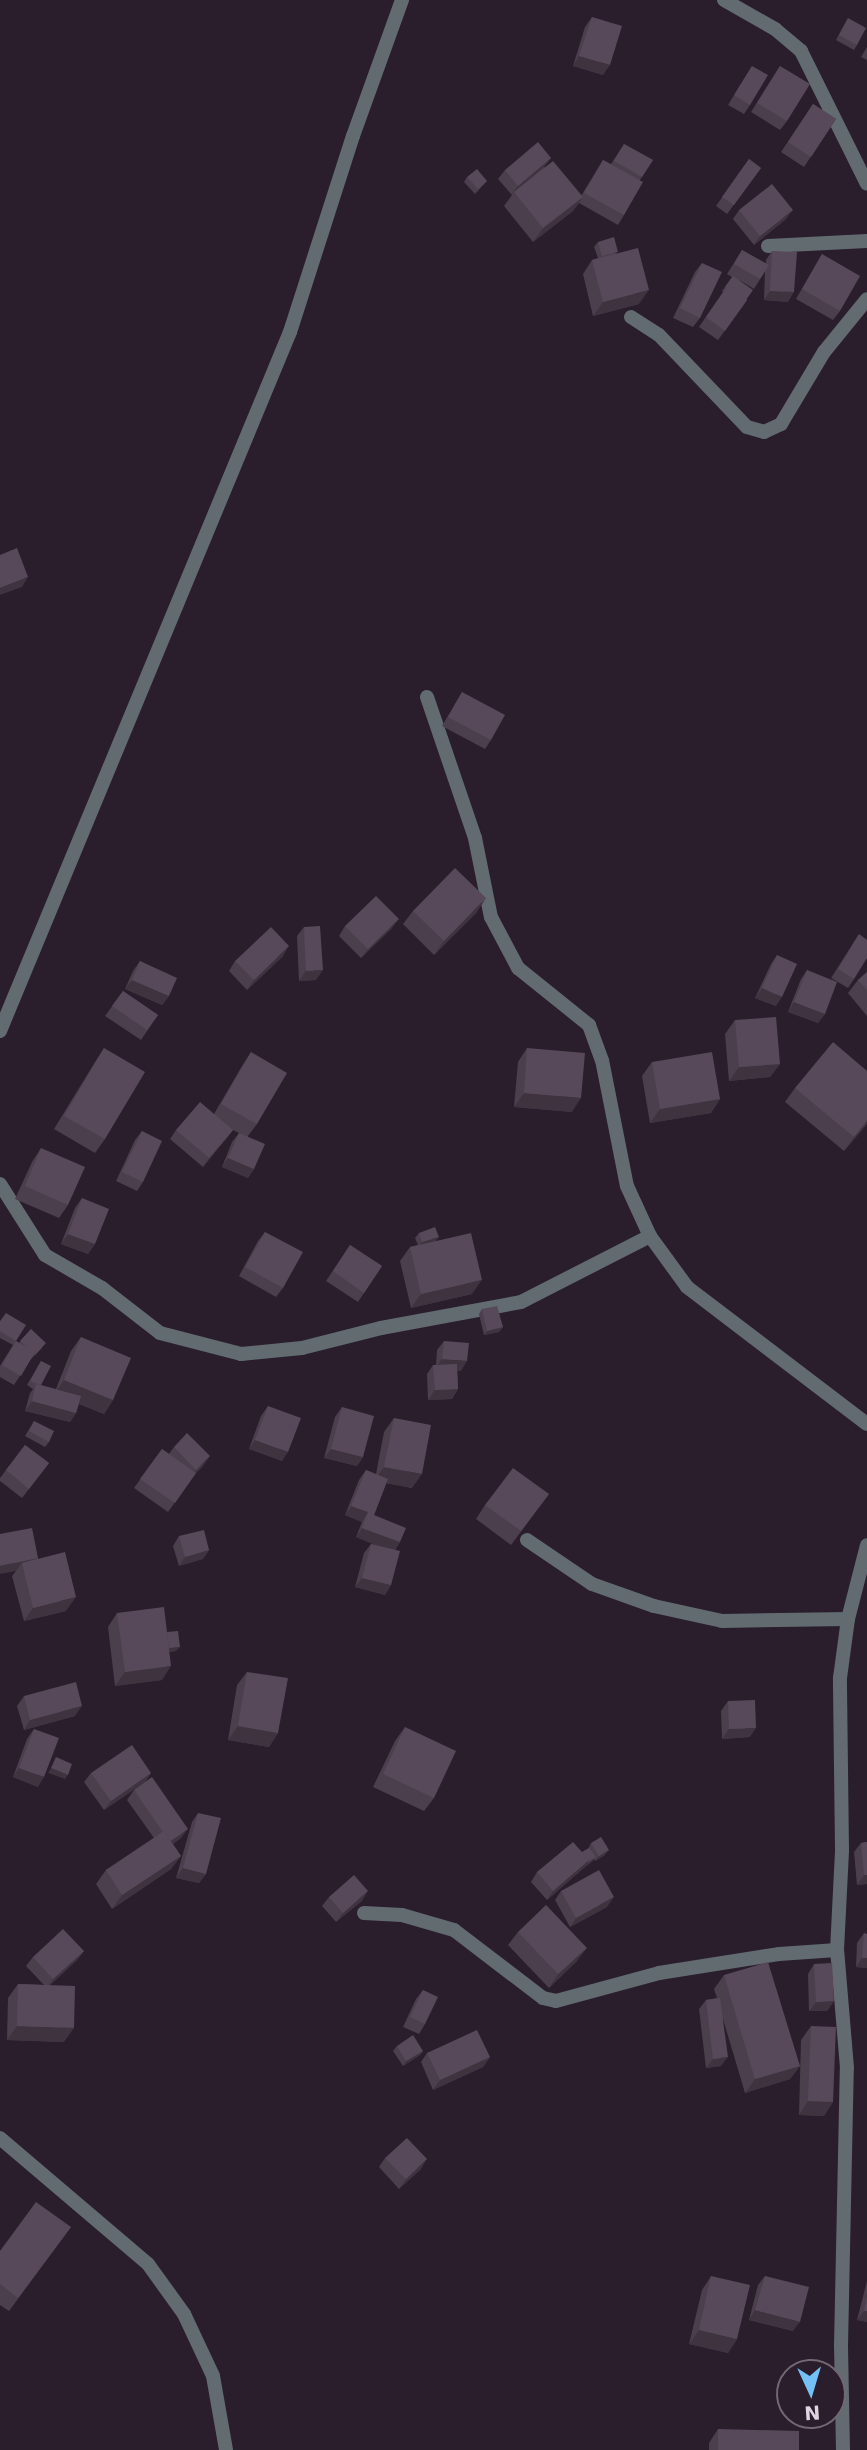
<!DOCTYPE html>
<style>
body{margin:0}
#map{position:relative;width:867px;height:2450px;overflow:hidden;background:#2a1d2c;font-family:"DejaVu Sans",sans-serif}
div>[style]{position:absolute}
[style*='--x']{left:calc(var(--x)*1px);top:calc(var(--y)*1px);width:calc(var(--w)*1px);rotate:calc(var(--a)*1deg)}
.street>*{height:14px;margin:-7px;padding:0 7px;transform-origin:7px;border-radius:7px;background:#616b70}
.wall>*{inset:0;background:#4c3f4d}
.shaded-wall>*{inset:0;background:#3e333f}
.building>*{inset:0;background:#58495a}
span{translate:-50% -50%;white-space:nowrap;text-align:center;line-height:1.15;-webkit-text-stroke:5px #2a1d2c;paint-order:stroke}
.north{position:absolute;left:776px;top:2359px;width:70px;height:70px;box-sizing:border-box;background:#2a1d2c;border:2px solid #726774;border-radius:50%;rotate:176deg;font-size:19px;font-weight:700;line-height:28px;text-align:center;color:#ded5df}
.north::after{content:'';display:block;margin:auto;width:24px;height:32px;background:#73c1f5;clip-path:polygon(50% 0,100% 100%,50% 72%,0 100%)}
</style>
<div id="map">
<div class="street">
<div style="--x:724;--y:0;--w:59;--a:29.6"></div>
<div style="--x:775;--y:29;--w:34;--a:40"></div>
<div style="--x:801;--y:51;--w:148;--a:63.6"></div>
<div style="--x:768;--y:246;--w:99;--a:-2.9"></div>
<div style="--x:631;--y:317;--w:33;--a:33"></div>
<div style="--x:659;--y:335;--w:127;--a:46.3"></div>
<div style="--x:747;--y:427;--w:18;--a:16"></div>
<div style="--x:764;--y:432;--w:19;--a:-25"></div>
<div style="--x:781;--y:424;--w:84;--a:-59.2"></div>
<div style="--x:824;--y:352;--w:68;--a:-50.9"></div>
<div style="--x:427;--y:697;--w:149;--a:71.2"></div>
<div style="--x:475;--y:838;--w:81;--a:78.6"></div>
<div style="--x:491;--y:917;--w:58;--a:62.1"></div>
<div style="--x:518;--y:968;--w:91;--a:38.8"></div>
<div style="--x:589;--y:1025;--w:37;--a:70"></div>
<div style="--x:602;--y:1060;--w:128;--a:78.8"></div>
<div style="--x:627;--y:1186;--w:55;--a:65.3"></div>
<div style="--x:650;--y:1236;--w:63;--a:54"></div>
<div style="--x:687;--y:1287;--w:226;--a:37.3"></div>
<div style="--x:0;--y:1031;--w:757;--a:-67.47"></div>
<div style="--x:290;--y:332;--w:206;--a:-72.2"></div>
<div style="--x:353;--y:136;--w:145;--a:-70.2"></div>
<div style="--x:0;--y:1184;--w:84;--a:57.6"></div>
<div style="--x:45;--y:1255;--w:66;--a:30.1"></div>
<div style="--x:102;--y:1288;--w:73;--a:37.8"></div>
<div style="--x:160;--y:1333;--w:84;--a:14.5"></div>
<div style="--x:241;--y:1354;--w:61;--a:-5.6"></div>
<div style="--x:302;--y:1348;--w:81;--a:-14.2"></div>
<div style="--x:381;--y:1328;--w:142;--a:-10.5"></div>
<div style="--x:521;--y:1302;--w:145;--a:-27.1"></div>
<div style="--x:527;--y:1540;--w:78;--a:34.1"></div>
<div style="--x:592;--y:1584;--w:66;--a:19.5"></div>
<div style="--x:654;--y:1606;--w:70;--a:12.4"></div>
<div style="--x:722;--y:1621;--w:126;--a:-0.9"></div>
<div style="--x:364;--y:1913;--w:38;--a:3"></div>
<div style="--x:402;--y:1915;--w:54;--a:16.1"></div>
<div style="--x:454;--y:1930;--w:112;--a:37.4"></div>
<div style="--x:543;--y:1998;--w:13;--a:13"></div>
<div style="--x:556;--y:2001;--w:107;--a:-15.2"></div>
<div style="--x:659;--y:1973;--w:121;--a:-9"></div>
<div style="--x:779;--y:1954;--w:58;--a:-3.9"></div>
<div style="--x:0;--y:2138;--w:194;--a:40.4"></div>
<div style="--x:148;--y:2264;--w:62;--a:54.2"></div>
<div style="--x:184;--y:2314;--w:68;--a:64.9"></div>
<div style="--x:213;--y:2376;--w:75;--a:80"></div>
<div style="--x:843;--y:2450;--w:104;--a:-91.1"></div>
<div style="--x:841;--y:2346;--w:278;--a:-88.8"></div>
<div style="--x:847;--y:2068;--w:118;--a:-94.8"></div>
<div style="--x:837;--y:1950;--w:100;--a:-87.1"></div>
<div style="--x:842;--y:1850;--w:172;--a:-90.7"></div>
<div style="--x:840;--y:1678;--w:60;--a:-82.3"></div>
<div style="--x:848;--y:1619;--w:76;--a:-75.6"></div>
</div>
<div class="wall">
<div style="clip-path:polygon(592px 17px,603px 75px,573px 66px,585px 27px)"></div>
<div style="clip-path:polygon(848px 18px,857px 45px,854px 50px,836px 40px)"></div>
<div style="clip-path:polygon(867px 47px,867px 60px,861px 57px)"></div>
<div style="clip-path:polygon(752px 66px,750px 105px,744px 114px,728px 105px)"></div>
<div style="clip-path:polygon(780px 66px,787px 121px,780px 130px,751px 112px)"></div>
<div style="clip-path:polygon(813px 104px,836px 119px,804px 167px,781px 152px)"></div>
<div style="clip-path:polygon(624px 144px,653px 160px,640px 180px,624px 215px,618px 225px,579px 203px,573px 211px,533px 242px,504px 206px,512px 195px,498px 179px,505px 170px,551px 158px,544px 167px,581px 196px,603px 160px,611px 164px)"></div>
<div style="clip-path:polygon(749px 159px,761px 168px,727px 214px,716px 206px)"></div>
<div style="clip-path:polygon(467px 177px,487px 181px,475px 194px,464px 182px)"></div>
<div style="clip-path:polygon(739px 210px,786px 219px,754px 245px,733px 219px)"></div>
<div style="clip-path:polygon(598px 242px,617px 254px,639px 304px,593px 316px,583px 274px,592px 260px,598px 258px,594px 247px)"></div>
<div style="clip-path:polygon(742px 250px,766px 264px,766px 260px,772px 251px,788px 302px,764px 300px,765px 271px,754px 289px,739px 280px,747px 300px,718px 340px,699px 327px,723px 292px,722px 291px,732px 277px,727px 274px)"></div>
<div style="clip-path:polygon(822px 254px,840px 311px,833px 320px,796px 299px)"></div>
<div style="clip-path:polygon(702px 263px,700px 318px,693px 327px,673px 318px,695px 272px)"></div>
<div style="clip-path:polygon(462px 692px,491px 740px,485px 749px,442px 726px)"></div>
<div style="clip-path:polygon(413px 911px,477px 912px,434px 955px,403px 924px)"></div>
<div style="clip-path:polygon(345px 926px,392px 928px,361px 958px,339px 936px)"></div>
<div style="clip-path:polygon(304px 927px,316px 980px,299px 981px,297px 936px)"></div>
<div style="clip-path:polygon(859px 934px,854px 979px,848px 988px,831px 978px)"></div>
<div style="clip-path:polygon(777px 955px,776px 1006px,755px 998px,771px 964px)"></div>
<div style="clip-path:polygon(283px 956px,247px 990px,229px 971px,235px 961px)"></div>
<div style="clip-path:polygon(140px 961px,169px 996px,162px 1005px,125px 989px,133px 971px)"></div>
<div style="clip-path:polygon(807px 970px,825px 1014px,818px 1023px,788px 1012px,801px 979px)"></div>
<div style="clip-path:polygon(867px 972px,867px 1016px,848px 993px,858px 980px)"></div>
<div style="clip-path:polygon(123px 991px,158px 1015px,141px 1040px,105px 1016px)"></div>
<div style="clip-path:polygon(735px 1020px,780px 1064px,770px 1077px,729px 1081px,725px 1034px)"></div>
<div style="clip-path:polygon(104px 1048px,105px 1139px,95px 1153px,54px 1129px,95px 1062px)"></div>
<div style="clip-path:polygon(527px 1048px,572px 1112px,514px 1107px,518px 1062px)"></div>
<div style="clip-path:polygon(251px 1052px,257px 1124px,248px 1136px,254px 1169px,248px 1178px,222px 1167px,232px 1142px,239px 1133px,233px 1130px,226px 1139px,203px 1167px,170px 1139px,176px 1130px,214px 1114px,242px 1066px)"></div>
<div style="clip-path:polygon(652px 1062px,720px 1099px,711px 1113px,650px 1123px,642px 1076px)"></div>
<div style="clip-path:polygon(795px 1088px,867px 1124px,844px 1151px,785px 1102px)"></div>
<div style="clip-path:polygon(142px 1131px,143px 1182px,137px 1191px,116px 1181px,135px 1140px)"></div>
<div style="clip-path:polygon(41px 1148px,68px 1205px,59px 1218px,15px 1199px,32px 1162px)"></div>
<div style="clip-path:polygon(82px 1198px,95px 1244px,88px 1254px,61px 1244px,75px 1208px)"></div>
<div style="clip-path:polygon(265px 1232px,283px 1288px,276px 1297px,239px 1276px,258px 1241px)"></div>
<div style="clip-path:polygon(419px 1233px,436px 1241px,472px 1294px,411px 1308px,400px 1261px,410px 1247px,418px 1245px,415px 1238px)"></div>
<div style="clip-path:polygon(350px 1245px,382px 1266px,358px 1302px,326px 1281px)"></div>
<div style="clip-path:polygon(482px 1309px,503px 1327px,499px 1332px,484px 1335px,479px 1314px)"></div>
<div style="clip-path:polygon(6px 1313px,16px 1341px,19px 1343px,31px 1329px,42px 1348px,31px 1359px,14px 1385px,0 1377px,0 1366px,13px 1345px,0 1338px,0 1321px)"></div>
<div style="clip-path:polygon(81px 1337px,113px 1400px,104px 1414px,79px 1404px,76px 1413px,70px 1422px,25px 1411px,30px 1393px,33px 1389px,27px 1385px,41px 1361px,41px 1385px,56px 1389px,71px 1351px)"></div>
<div style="clip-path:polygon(444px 1341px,461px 1371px,457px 1370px,458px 1389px,452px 1399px,428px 1400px,427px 1374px,433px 1365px,436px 1365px,437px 1350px)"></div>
<div style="clip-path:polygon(268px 1406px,282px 1461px,249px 1449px,261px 1416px)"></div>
<div style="clip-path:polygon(342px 1407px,363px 1457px,357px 1466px,324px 1458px,335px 1417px)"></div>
<div style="clip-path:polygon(394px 1418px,412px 1488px,386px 1483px,374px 1515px,400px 1542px,395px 1550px,391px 1585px,385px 1595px,355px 1587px,364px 1553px,371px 1544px,376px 1545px,356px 1537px,362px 1522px,345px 1515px,359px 1480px,366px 1470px,376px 1474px,384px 1432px)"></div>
<div style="clip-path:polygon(34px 1421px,49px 1442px,45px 1447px,25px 1436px)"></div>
<div style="clip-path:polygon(25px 1445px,49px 1463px,22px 1498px,0 1481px,0 1478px)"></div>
<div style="clip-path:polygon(174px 1447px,203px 1466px,196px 1473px,168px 1512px,134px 1488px,162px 1449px,169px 1454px)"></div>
<div style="clip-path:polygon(549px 1494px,511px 1545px,476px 1519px,485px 1505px)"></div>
<div style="clip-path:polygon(0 1534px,38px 1558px,66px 1611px,24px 1621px,12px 1576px,16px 1571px)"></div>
<div style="clip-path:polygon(179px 1536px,209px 1550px,203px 1559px,179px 1566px,173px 1546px)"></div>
<div style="clip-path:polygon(117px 1613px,167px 1632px,176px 1651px,169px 1652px,162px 1680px,115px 1686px,108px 1627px)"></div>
<div style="clip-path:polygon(247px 1672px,278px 1733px,269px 1747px,228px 1740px,237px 1685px)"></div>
<div style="clip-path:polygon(24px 1696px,75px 1716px,24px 1730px,17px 1706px)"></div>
<div style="clip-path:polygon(728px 1701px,750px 1737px,722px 1739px,721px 1711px)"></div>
<div style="clip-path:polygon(405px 1727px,434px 1798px,424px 1811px,373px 1787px,395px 1741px)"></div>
<div style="clip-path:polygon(34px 1729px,38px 1787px,13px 1777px,27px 1739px)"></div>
<div style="clip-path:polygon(91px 1773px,151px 1773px,145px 1782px,104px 1810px,84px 1782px)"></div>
<div style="clip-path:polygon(134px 1790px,181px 1838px,173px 1844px,181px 1856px,171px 1869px,112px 1909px,96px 1884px,106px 1870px,154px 1838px,127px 1800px)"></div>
<div style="clip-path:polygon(198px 1813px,206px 1874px,199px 1883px,176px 1878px,192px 1822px)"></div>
<div style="clip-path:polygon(867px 1842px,867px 1884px,857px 1885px,854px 1852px,861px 1843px)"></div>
<div style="clip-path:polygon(591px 1843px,605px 1855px,595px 1861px,594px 1859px,547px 1900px,531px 1882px,537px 1872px,582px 1852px,588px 1849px)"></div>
<div style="clip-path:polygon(561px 1891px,607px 1907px,570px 1927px,555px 1900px)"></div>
<div style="clip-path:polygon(329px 1897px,362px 1901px,336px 1922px,322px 1906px)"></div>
<div style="clip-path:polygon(518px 1932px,577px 1961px,549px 1988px,508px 1945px)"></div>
<div style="clip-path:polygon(864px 1933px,867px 1968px,856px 1967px,857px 1943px)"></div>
<div style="clip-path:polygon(84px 1951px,77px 1960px,50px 1985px,64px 2042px,7px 2040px,8px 1998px,18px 1984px,44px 1985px,26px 1966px,33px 1957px)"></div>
<div style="clip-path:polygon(814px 1964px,834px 2001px,827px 2011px,809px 2011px,808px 1974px)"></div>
<div style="clip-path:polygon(724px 1975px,800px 2066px,790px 2079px,745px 2093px,723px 2019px,721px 2066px,706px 2068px,699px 2009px,706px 2000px,717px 1998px,714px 1989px)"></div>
<div style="clip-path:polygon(423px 1990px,425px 2024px,419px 2034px,403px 2027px,416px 1999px)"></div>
<div style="clip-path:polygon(811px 2026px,833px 2102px,824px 2116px,799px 2115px,801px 2040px)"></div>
<div style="clip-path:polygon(397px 2046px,423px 2051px,420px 2055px,403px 2066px,393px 2051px)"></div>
<div style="clip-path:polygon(427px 2053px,490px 2057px,483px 2067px,433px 2090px,421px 2062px)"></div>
<div style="clip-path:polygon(385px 2158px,421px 2169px,399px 2189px,379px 2167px)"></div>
<div style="clip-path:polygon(71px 2227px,9px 2311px,0 2305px,0 2251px)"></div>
<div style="clip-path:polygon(711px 2276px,737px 2339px,728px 2353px,689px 2344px,702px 2290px)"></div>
<div style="clip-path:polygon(765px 2276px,793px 2331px,749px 2320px,758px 2285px)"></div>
<div style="clip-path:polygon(867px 2281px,867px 2322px,857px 2320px)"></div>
<div style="clip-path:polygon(718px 2429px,799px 2450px,709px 2450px,709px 2443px)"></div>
</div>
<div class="shaded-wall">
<div style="clip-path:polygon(579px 56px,610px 65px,603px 75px,573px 66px)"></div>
<div style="clip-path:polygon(551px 158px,544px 167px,514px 192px,511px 195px,518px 186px)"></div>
<div style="clip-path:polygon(583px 197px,573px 211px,533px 242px,543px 228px)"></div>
<div style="clip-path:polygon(793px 210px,786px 219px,754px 245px,760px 236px)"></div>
<div style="clip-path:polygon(649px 290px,639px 304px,593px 316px,603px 302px)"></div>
<div style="clip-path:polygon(770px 291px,794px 292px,788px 302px,764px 300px)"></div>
<div style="clip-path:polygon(28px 577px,22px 587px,0 595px,0 588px)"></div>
<div style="clip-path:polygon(486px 898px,477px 912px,434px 955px,444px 941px)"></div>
<div style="clip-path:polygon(399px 919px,392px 928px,361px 958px,368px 949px)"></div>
<div style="clip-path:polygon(289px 946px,283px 956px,247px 990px,254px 980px)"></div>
<div style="clip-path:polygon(323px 970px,316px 980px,299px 981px,306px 971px)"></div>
<div style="clip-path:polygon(132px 980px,169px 996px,162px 1005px,125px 989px)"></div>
<div style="clip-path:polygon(762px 988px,782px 997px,776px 1006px,755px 998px)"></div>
<div style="clip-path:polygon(794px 1002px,825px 1014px,818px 1023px,788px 1012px)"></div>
<div style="clip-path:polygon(780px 1064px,770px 1077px,729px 1081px,739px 1067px)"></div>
<div style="clip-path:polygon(524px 1093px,581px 1098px,572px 1112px,514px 1107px)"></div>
<div style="clip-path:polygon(720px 1099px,711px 1113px,650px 1123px,660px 1109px)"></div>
<div style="clip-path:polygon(867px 1121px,867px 1124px,844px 1151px,854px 1137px)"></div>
<div style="clip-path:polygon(233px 1130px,226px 1139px,203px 1167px,209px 1158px)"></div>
<div style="clip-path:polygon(228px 1158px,254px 1169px,248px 1178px,222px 1167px)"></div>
<div style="clip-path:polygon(68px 1234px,95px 1244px,88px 1254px,61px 1244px)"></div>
<div style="clip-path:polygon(439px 1237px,435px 1242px,418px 1247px,422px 1242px)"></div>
<div style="clip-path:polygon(482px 1280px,472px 1294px,411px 1308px,421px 1294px)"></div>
<div style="clip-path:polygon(503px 1327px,499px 1332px,484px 1335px,487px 1331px)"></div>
<div style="clip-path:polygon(442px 1359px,467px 1361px,461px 1371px,435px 1368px)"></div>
<div style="clip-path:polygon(64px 1380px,113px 1400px,104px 1414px,54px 1394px)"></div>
<div style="clip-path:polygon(458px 1389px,452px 1399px,428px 1400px,435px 1390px)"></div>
<div style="clip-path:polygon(32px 1401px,76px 1413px,70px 1422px,25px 1411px)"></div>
<div style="clip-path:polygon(255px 1440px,288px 1452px,282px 1461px,249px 1449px)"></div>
<div style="clip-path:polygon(331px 1449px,363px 1457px,357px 1466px,324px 1458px)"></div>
<div style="clip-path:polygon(210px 1456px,203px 1466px,190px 1479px,196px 1470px)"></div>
<div style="clip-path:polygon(384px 1467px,422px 1474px,412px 1488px,374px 1481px)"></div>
<div style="clip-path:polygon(351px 1506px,368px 1512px,362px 1522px,345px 1515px)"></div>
<div style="clip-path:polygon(362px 1528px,400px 1542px,393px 1552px,356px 1537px)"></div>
<div style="clip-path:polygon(209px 1550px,203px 1559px,179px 1566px,185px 1557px)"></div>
<div style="clip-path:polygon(38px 1558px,22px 1563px,16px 1571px,0 1574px,0 1566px)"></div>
<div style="clip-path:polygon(362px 1578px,391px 1585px,385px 1595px,355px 1587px)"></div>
<div style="clip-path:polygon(76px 1597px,66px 1611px,24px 1621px,33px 1608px)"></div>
<div style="clip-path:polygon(180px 1647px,176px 1651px,162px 1653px,165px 1648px)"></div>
<div style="clip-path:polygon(171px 1666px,162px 1680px,115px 1686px,125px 1672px)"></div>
<div style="clip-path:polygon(82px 1706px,75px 1716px,24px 1730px,30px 1720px)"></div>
<div style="clip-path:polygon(238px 1726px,278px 1733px,269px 1747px,228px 1740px)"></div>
<div style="clip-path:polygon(756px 1728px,750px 1737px,722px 1739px,729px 1729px)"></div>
<div style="clip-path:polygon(19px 1768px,44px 1777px,38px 1787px,13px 1777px)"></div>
<div style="clip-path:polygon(51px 1768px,68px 1775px,65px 1779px,48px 1773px)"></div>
<div style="clip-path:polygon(151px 1773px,145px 1782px,104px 1810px,111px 1801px)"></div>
<div style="clip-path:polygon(188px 1829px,181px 1838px,163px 1851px,169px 1841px)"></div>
<div style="clip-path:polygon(609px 1850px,605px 1855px,595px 1861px,599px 1856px)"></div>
<div style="clip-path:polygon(181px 1856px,171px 1869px,112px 1909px,122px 1895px)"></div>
<div style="clip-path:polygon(596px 1857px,592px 1862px,584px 1868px,547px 1900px,553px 1891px,589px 1860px)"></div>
<div style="clip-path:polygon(183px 1868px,206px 1874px,199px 1883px,176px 1878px)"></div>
<div style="clip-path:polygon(864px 1875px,867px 1875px,867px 1884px,857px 1885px)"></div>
<div style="clip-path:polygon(368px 1891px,362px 1901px,336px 1922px,343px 1913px)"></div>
<div style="clip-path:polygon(614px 1897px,607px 1907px,570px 1927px,576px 1918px)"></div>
<div style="clip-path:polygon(587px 1948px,577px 1961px,549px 1988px,558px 1974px)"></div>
<div style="clip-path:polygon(84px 1951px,77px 1960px,47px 1988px,53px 1979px)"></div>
<div style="clip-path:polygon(862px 1958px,867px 1958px,867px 1968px,856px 1967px)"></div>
<div style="clip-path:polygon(834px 2001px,827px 2011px,809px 2011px,816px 2002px)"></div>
<div style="clip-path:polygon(17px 2026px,74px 2028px,64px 2042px,7px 2040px)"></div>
<div style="clip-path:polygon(423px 2051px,420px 2055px,403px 2066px,406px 2061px)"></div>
<div style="clip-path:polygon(490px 2057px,483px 2067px,433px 2090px,440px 2080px)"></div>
<div style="clip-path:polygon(728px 2057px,721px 2066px,706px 2068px,713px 2059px)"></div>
<div style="clip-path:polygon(800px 2066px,790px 2079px,745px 2093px,755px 2079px)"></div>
<div style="clip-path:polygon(808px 2101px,833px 2102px,824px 2116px,799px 2115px)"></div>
<div style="clip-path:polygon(427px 2159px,421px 2169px,399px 2189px,406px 2179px)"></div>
<div style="clip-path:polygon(755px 2310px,800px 2322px,793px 2331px,749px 2320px)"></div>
<div style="clip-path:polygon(864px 2311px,867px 2311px,867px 2322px,857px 2320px)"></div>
<div style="clip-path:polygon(699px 2330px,737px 2339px,728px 2353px,689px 2344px)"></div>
</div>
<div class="building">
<div style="clip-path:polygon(592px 17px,622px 26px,610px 65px,579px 56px)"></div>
<div style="clip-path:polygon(848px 18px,866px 28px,857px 45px,839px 35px)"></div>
<div style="clip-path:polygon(752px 66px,768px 75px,750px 105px,734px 95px)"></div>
<div style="clip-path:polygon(780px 66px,810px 84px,787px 121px,757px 103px)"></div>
<div style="clip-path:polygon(813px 104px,836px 119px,811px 157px,788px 142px)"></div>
<div style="clip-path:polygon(538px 142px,551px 158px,518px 186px,505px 170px)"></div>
<div style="clip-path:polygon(624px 144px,653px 160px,642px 177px,614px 161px)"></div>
<div style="clip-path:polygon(749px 159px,761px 168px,734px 205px,722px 197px)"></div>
<div style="clip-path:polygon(603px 160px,643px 182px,624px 215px,584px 193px)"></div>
<div style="clip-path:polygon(553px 161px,583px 197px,543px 228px,514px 192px)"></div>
<div style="clip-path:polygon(477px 169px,487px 181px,478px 189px,467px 177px)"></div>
<div style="clip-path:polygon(772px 184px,793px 210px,760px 236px,739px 210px)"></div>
<div style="clip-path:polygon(614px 237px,618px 252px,602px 256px,598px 242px)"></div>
<div style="clip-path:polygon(638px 248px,649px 290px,603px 302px,592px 260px)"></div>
<div style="clip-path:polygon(742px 250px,769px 265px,760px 279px,734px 264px)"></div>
<div style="clip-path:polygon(772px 251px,797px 252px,794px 292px,770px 291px)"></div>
<div style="clip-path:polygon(822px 254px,860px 276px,840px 311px,802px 289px)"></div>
<div style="clip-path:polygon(702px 263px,722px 272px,700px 318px,680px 308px)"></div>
<div style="clip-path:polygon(733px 276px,753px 290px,746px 300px,727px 287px,725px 287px)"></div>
<div style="clip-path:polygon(727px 287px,747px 300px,725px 331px,706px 317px)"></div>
<div style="clip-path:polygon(17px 548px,28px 577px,0 588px,0 555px)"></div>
<div style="clip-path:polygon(462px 692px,505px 715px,491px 740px,448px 717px)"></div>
<div style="clip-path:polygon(455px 868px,486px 898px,444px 941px,413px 911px)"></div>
<div style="clip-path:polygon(376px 896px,399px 919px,368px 949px,345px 926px)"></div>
<div style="clip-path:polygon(320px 926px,323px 970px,306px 971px,304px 927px)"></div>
<div style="clip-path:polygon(271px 927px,289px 946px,254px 980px,235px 961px)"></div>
<div style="clip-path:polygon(859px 934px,867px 940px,867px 958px,854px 979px,838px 969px)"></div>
<div style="clip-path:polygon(777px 955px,797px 964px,782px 997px,762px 988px)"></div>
<div style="clip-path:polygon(140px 961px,177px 978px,169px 996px,132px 980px)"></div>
<div style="clip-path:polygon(807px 970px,837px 982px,825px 1014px,794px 1002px)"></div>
<div style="clip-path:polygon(867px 972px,867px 990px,858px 980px)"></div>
<div style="clip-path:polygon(123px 991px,158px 1015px,147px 1030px,112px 1006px)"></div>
<div style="clip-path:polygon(776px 1017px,780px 1064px,739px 1067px,735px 1020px)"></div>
<div style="clip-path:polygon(833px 1042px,867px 1071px,867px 1121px,854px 1137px,795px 1088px)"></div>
<div style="clip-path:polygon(104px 1048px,145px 1072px,105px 1139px,64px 1116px)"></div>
<div style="clip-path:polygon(527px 1048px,585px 1053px,581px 1098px,524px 1093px)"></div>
<div style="clip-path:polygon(251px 1052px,287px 1073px,257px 1124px,221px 1104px)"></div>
<div style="clip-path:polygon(712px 1052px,720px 1099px,660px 1109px,652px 1062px)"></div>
<div style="clip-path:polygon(200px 1102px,233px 1130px,209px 1158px,176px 1130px)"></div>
<div style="clip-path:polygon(142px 1131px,162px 1141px,143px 1182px,122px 1172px)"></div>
<div style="clip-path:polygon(239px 1133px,265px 1144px,254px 1169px,228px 1158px)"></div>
<div style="clip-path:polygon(41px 1148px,85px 1167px,68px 1205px,25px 1186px)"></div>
<div style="clip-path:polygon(82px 1198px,109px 1209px,95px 1244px,68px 1234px)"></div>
<div style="clip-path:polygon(435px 1227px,439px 1237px,422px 1242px,419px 1233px)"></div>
<div style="clip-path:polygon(265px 1232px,303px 1252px,283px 1288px,245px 1267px)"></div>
<div style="clip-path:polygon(471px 1233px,482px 1280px,421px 1294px,410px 1247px)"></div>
<div style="clip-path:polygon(350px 1245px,382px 1266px,364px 1293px,333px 1271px)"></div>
<div style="clip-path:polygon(497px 1306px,503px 1327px,487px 1331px,482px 1309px)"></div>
<div style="clip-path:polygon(6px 1313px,26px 1325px,16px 1341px,0 1331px,0 1322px)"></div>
<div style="clip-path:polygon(31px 1329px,46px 1343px,35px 1355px,34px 1354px,35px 1352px,29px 1349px,20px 1341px)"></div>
<div style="clip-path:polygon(81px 1337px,131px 1358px,113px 1400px,64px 1380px)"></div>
<div style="clip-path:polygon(16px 1341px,35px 1352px,21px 1376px,2px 1365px)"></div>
<div style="clip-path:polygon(444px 1341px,469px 1343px,467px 1361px,442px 1359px)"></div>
<div style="clip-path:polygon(41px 1361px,51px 1366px,41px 1385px,30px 1381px)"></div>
<div style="clip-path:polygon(457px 1364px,458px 1389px,435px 1390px,433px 1365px)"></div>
<div style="clip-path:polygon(36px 1384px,81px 1396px,76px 1413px,32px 1401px)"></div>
<div style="clip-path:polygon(268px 1406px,301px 1418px,288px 1452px,255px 1440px)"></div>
<div style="clip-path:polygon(342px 1407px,374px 1416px,363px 1457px,331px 1449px)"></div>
<div style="clip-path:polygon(394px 1418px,431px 1425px,422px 1474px,384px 1467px)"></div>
<div style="clip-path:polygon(34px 1421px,54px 1431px,49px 1442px,29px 1431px)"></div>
<div style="clip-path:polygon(187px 1433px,210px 1456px,196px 1470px,174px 1447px)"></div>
<div style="clip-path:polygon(25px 1445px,49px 1463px,29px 1489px,6px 1470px)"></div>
<div style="clip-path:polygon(162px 1449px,196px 1473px,175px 1503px,140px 1479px)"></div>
<div style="clip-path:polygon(513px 1468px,549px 1494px,521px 1531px,485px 1505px)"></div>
<div style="clip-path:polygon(366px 1470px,388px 1479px,374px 1515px,406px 1528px,400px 1542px,362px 1528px,368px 1512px,351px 1506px)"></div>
<div style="clip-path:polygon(32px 1528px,38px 1558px,0 1566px,0 1534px)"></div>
<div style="clip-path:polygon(204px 1530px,209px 1550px,185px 1557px,179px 1536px)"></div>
<div style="clip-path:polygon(371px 1544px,400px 1551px,391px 1585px,362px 1578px)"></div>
<div style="clip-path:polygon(65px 1552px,76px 1597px,33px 1608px,22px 1563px)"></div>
<div style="clip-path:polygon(164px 1607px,171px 1666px,125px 1672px,117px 1613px)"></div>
<div style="clip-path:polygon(178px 1631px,180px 1647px,169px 1648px,167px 1632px)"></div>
<div style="clip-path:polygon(247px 1672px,288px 1678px,278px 1733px,238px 1726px)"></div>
<div style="clip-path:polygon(76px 1682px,82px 1706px,30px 1720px,24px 1696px)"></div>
<div style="clip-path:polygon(755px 1700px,756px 1728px,729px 1729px,728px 1701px)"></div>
<div style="clip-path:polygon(405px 1727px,456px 1751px,434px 1798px,383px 1774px)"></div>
<div style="clip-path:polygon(34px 1729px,59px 1738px,44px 1777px,19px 1768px)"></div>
<div style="clip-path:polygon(132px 1745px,151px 1773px,111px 1801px,91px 1773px)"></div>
<div style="clip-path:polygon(56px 1757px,72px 1764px,68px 1775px,51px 1768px)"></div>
<div style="clip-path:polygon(152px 1777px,188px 1829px,171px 1841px,164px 1831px,163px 1832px,134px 1790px)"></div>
<div style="clip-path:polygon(198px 1813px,221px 1818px,206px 1874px,183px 1868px)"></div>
<div style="clip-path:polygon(164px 1831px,181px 1856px,122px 1895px,106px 1870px)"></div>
<div style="clip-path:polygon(601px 1837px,609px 1850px,599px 1856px,591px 1843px)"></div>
<div style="clip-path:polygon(573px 1842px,589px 1860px,553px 1891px,537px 1872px)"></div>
<div style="clip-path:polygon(867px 1842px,867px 1875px,864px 1875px,861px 1843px)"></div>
<div style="clip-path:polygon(589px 1848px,596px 1857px,587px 1863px,589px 1860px,582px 1852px)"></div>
<div style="clip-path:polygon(599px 1870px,614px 1897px,576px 1918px,561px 1891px)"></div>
<div style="clip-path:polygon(354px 1875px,368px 1891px,343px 1913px,329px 1897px)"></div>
<div style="clip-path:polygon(546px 1905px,587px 1948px,558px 1974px,518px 1932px)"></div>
<div style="clip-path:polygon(63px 1929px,84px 1951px,53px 1979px,33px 1957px)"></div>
<div style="clip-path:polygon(864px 1933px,867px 1934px,867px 1958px,862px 1958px)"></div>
<div style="clip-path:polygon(768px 1962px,800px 2066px,755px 2079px,724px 1975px)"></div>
<div style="clip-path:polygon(832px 1963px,834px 2001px,816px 2002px,814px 1964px)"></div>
<div style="clip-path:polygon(18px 1984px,75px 1986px,74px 2028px,17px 2026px)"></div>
<div style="clip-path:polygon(423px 1990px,438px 1997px,425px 2024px,410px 2017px)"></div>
<div style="clip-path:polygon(720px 1998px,728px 2057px,713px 2059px,706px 2000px)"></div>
<div style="clip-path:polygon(811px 2026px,836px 2027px,833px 2102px,808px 2101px)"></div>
<div style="clip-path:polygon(477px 2030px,490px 2057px,440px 2080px,427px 2053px)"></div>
<div style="clip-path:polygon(413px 2035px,423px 2051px,406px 2061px,397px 2046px)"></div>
<div style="clip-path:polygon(407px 2138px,427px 2159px,406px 2179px,385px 2158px)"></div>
<div style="clip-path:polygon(36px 2202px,71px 2227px,18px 2298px,0 2284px,0 2251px)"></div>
<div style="clip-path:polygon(711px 2276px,750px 2285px,737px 2339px,699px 2330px)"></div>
<div style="clip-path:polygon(765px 2276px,809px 2287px,800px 2322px,755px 2310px)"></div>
<div style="clip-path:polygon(867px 2297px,867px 2311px,864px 2311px)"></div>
<div style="clip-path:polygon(718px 2429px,799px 2431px,799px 2450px,718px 2450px)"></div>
</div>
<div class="north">N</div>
</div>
